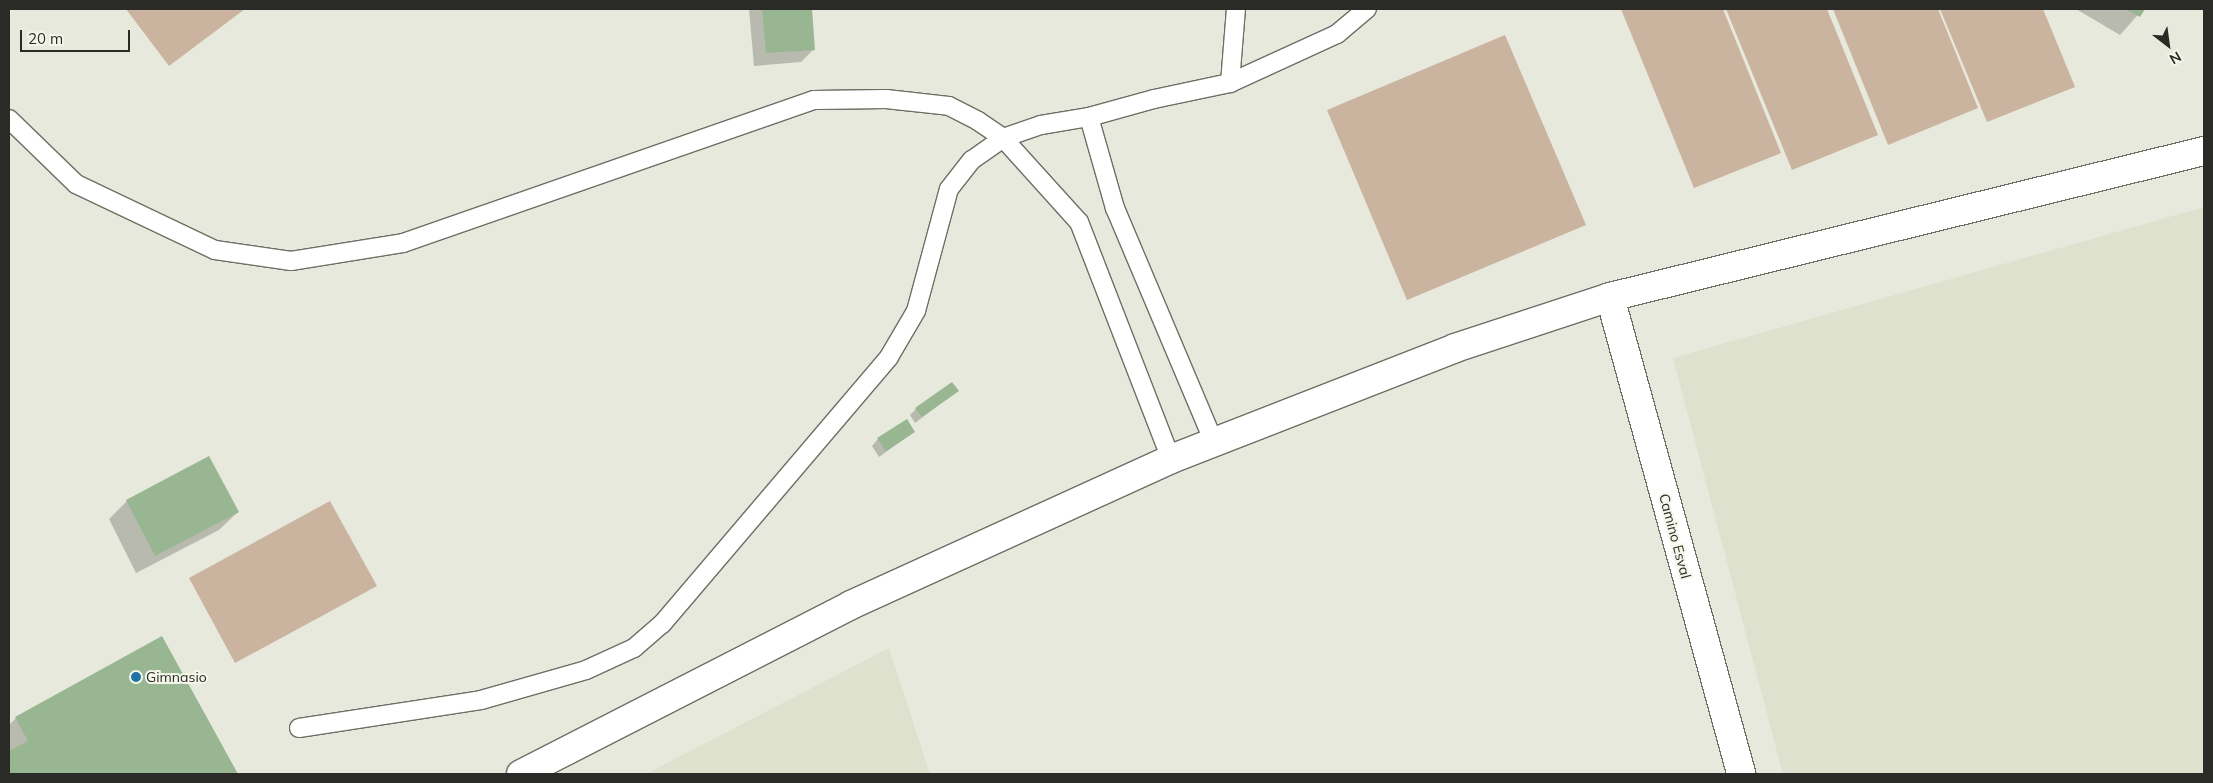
<!DOCTYPE html>
<style>
body{margin:0}
#map{position:relative;width:2213px;height:783px;overflow:hidden;background:#e7e9dd;font-family:Mulish,sans-serif}
div>[style]{position:absolute}
[style*='--x']{left:calc(var(--x)*1px);top:calc(var(--y)*1px);width:calc(var(--w)*1px);rotate:calc(var(--a)*1deg)}
.built>*{inset:0;background:#dde1cd}
.green>*{inset:0;background:#cab39f}
.shadow>*{inset:0;background:#0003}
.building>*{inset:0;background:#97b691}
.roads{filter:drop-shadow(1px 0 #6d6f64) drop-shadow(-1px 0 #6d6f64) drop-shadow(0 1px #6d6f64) drop-shadow(0 -1px #6d6f64)}
.service>*{height:18px;margin:-9px;padding:0 9px;transform-origin:9px;border-radius:9px;background:#fff}
.minor>*{height:28px;margin:-14px;padding:0 14px;transform-origin:14px;border-radius:14px;background:#fff}
.dots>*{width:14px;height:14px;translate:-50% -50%;box-sizing:border-box;border:2px solid #f4f6ea;border-radius:50%}
span{translate:-50% -50%;white-space:nowrap;text-align:center;line-height:1.15;-webkit-text-stroke:4px #f4f6ea;paint-order:stroke}
.street-label{font-size:14px;color:#2a2a26}
.poi-label{font-size:14px;color:#2a2a26}
.left{translate:0 -50%;text-align:left}
.frame{position:absolute;inset:0;border:10px solid #2a2a26;pointer-events:none}
.north{position:absolute;left:2143px;top:20px;width:50px;height:50px;-webkit-text-stroke:4px #f4f6ea;paint-order:stroke;rotate:150deg;font-size:14px;font-weight:700;line-height:20px;text-align:center;color:#2a2a26}
.north::after{content:'';display:block;margin:auto;width:18px;height:22px;background:#2a2a26;clip-path:polygon(50% 0,100% 100%,50% 72%,0 100%)}
.scale{position:absolute;left:20px;top:30px;width:110px;height:22px;box-sizing:border-box;border:2px solid #2a2a26;border-top:0;padding-left:6px;font-size:15px;line-height:18px;white-space:nowrap;color:#2a2a26;-webkit-text-stroke:4px #f4f6ea;paint-order:stroke}
</style>
<div id="map">
<div class="built">
<div style="clip-path:polygon(2204px 207px,2204px 774px,1783px 774px,1673px 358px)"></div>
<div style="clip-path:polygon(889px 648px,930px 774px,646px 774px)"></div>
</div>
<div class="green">
<div style="clip-path:polygon(126px 9px,245px 9px,169px 66px)"></div>
<div style="clip-path:polygon(1621px 9px,1723px 9px,1781px 153px,1694px 188px)"></div>
<div style="clip-path:polygon(1726px 9px,1827px 9px,1878px 135px,1792px 170px)"></div>
<div style="clip-path:polygon(1833px 9px,1938px 9px,1978px 108px,1888px 145px)"></div>
<div style="clip-path:polygon(1940px 9px,2043px 9px,2075px 87px,1987px 122px)"></div>
<div style="clip-path:polygon(1505px 35px,1586px 225px,1407px 300px,1327px 110px)"></div>
<div style="clip-path:polygon(330px 501px,377px 586px,235px 663px,189px 578px)"></div>
</div>
<div class="shadow">
<div style="clip-path:polygon(749px 9px,811px 9px,814px 49px,801px 62px,754px 66px)"></div>
<div style="clip-path:polygon(2076px 9px,2143px 9px,2120px 35px)"></div>
<div style="clip-path:polygon(957px 391px,915px 423px,910px 415px,916px 409px)"></div>
<div style="clip-path:polygon(914px 432px,879px 457px,872px 446px,878px 439px)"></div>
<div style="clip-path:polygon(127px 501px,238px 512px,219px 530px,136px 573px,109px 519px)"></div>
<div style="clip-path:polygon(161px 638px,237px 774px,9px 774px,9px 725px,16px 718px)"></div>
</div>
<div class="building">
<div style="clip-path:polygon(762px 9px,812px 9px,815px 50px,766px 53px)"></div>
<div style="clip-path:polygon(2125px 9px,2145px 9px,2140px 17px)"></div>
<div style="clip-path:polygon(952px 382px,959px 391px,922px 417px,915px 408px)"></div>
<div style="clip-path:polygon(907px 419px,915px 432px,886px 451px,877px 438px)"></div>
<div style="clip-path:polygon(209px 456px,239px 512px,155px 556px,126px 500px)"></div>
<div style="clip-path:polygon(162px 636px,238px 774px,9px 774px,9px 751px,28px 741px,15px 717px)"></div>
</div>
<div class="roads">
<div class="service">
<div style="--x:1230;--y:83;--w:74;--a:-85.4"></div>
<div style="--x:1089;--y:117;--w:95;--a:74.1"></div>
<div style="--x:1115;--y:208;--w:254;--a:67.1"></div>
<div style="--x:9;--y:119;--w:93;--a:44.1"></div>
<div style="--x:76;--y:184;--w:154;--a:25.4"></div>
<div style="--x:215;--y:250;--w:77;--a:8.2"></div>
<div style="--x:291;--y:261;--w:113;--a:-9.1"></div>
<div style="--x:403;--y:243;--w:435;--a:-19.2"></div>
<div style="--x:814;--y:100;--w:72;--a:-0.8"></div>
<div style="--x:886;--y:99;--w:63;--a:6.3"></div>
<div style="--x:949;--y:106;--w:33;--a:27"></div>
<div style="--x:978;--y:121;--w:30;--a:34"></div>
<div style="--x:1003;--y:138;--w:113;--a:47.9"></div>
<div style="--x:1079;--y:222;--w:254;--a:68.8"></div>
<div style="--x:299;--y:728;--w:184;--a:-8.7"></div>
<div style="--x:481;--y:700;--w:109;--a:-15.9"></div>
<div style="--x:586;--y:670;--w:53;--a:-24.6"></div>
<div style="--x:634;--y:648;--w:37;--a:-41"></div>
<div style="--x:662;--y:624;--w:350;--a:-49.6"></div>
<div style="--x:889;--y:357;--w:53;--a:-59.6"></div>
<div style="--x:916;--y:311;--w:126;--a:-74.9"></div>
<div style="--x:949;--y:189;--w:37;--a:-52"></div>
<div style="--x:972;--y:160;--w:38;--a:-35"></div>
<div style="--x:1003;--y:138;--w:40;--a:-18.9"></div>
<div style="--x:1041;--y:125;--w:49;--a:-9.5"></div>
<div style="--x:1089;--y:117;--w:67;--a:-15.5"></div>
<div style="--x:1154;--y:99;--w:78;--a:-11.9"></div>
<div style="--x:1230;--y:83;--w:118;--a:-24.6"></div>
<div style="--x:1337;--y:34;--w:39;--a:-40"></div>
</div>
<div class="minor">
<div style="--x:1610;--y:297;--w:495;--a:74.6"></div>
<div style="--x:521;--y:774;--w:371;--a:-27.1"></div>
<div style="--x:851;--y:605;--w:352;--a:-24.5"></div>
<div style="--x:1171;--y:459;--w:305;--a:-21.3"></div>
<div style="--x:1455;--y:348;--w:163;--a:-18.2"></div>
<div style="--x:1610;--y:297;--w:612;--a:-13.81"></div>
</div>
</div>
<div class="dots">
<div style="left:136px;top:677px;background:#2171a3"></div>
</div>
<div class="street-label">
<span style="left:1675px;top:536px;rotate:75deg">Camino Esval</span>
</div>
<div class="poi-label">
<span class="left" style="left:146px;top:677px">Gimnasio</span>
</div>
<div class="frame"></div>
<div class="north">N</div>
<div class="scale">20 m</div>
</div>
